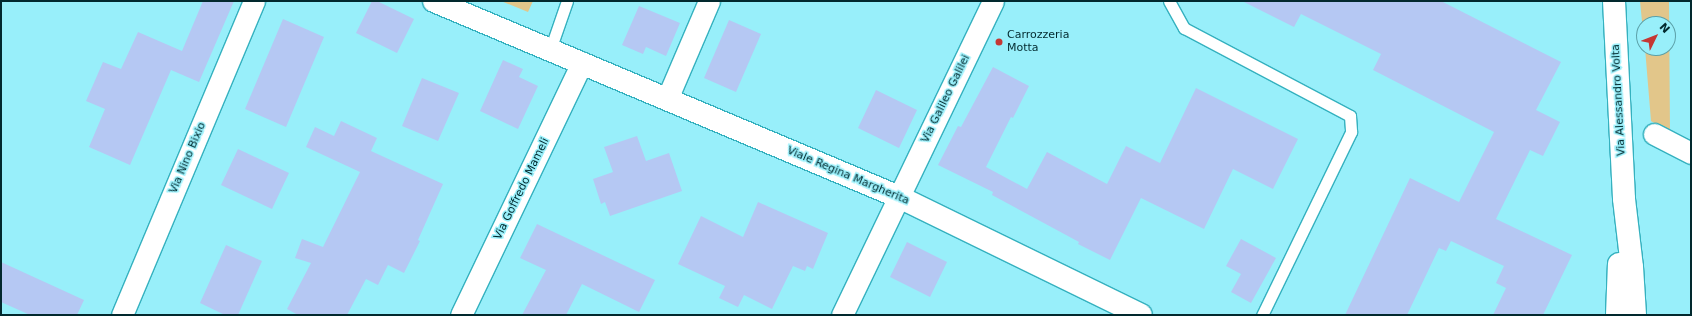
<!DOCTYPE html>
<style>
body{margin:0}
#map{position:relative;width:1692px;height:316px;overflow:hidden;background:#98effa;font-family:"DejaVu Sans",sans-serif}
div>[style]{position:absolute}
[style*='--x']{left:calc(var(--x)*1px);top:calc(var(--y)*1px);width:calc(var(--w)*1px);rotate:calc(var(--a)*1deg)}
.green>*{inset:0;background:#e2c68a}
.building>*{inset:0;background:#b5c8f3}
.roads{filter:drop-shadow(1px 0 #35b1bf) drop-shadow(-1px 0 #35b1bf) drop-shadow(0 1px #35b1bf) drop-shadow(0 -1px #35b1bf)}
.lane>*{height:11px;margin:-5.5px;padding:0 5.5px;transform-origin:5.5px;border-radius:5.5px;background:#fff}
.street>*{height:21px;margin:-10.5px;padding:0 10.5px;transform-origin:10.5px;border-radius:10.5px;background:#fff}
.secondary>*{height:22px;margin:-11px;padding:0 11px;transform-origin:11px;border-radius:11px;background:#fff}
.dots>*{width:11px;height:11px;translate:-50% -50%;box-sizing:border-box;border:2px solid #98effa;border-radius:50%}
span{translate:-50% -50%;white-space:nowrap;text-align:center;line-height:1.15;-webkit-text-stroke:3px #98effa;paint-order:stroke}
.poi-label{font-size:11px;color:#02292e}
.left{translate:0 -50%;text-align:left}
.street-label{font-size:11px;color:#02292e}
.frame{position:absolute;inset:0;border:2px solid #02292e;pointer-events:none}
.north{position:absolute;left:1636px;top:16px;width:40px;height:40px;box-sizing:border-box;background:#98effa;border:1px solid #5ca0a8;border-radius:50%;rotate:47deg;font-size:11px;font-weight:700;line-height:16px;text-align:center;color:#02292e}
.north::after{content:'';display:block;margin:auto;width:14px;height:18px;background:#c53734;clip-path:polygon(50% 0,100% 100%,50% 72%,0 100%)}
</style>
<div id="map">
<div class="green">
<div style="clip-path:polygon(501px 1px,533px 1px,528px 12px)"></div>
<div style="clip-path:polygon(1640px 1px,1669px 1px,1670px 133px,1651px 121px,1645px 48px,1668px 48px,1668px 24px,1644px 24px,1644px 42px)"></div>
</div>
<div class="building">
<div style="clip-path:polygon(203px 1px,234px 1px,199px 82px,171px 70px,130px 165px,89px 147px,105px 109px,86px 101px,103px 62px,121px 69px,138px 32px,182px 51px)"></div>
<div style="clip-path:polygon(372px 1px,377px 1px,414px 19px,397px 53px,356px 33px)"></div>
<div style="clip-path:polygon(1242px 1px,1441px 1px,1561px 62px,1536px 110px,1560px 122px,1543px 156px,1530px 150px,1496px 219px,1572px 255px,1543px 315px,1493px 315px,1506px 288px,1496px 283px,1504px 266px,1451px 241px,1446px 251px,1439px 248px,1407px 315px,1345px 315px,1410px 178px,1459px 202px,1494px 132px,1373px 70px,1381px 54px,1301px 14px,1294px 27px)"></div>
<div style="clip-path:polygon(639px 6px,680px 23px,666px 56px,646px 47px,643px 54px,622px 45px)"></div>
<div style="clip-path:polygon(283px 19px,324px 37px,286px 127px,245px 109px)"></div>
<div style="clip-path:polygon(729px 20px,761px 34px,736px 92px,704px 78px)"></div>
<div style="clip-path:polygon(503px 60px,523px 69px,519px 77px,538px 86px,518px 129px,480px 111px)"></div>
<div style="clip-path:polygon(993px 67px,1029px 86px,1013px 118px,1011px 117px,986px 167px,1027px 189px,1047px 152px,1107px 184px,1126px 146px,1160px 163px,1196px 88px,1298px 139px,1273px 189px,1233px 169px,1204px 229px,1141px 198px,1110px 260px,1078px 244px,1079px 242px,992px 195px,993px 192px,938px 165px,958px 126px,961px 127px)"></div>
<div style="clip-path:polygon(422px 78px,459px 93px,438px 141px,402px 126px)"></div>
<div style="clip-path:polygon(876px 90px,917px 110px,899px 148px,858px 128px)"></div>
<div style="clip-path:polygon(341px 121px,377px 138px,371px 151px,443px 184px,418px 240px,420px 241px,404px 273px,388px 265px,378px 285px,366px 279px,347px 315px,298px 315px,287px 309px,311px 263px,295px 258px,302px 239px,323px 247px,360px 172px,306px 147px,315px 127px,334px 136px)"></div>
<div style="clip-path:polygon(637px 136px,646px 161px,669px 153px,682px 191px,610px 216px,605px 202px,601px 204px,593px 179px,613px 172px,604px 147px)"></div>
<div style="clip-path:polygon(238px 149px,289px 173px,272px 209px,221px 185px)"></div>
<div style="clip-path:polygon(758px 202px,828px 233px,813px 269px,807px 266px,805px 271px,793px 266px,772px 309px,744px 295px,738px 307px,719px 298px,725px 286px,678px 264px,701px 216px,743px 237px)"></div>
<div style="clip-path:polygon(537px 224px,655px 280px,639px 312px,582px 284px,566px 315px,522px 315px,546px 270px,520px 258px)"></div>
<div style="clip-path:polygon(1241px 239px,1276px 258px,1251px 303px,1231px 292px,1241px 274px,1226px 266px)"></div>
<div style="clip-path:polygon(907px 242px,947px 262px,930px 297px,890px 277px)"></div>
<div style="clip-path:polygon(226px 245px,262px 261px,238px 315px,225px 315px,200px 303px)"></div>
<div style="clip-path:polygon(1px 262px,84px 300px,77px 315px,30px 315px,1px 302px)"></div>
</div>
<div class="roads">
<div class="lane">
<div style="--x:1169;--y:1;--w:31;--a:61"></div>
<div style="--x:1184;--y:28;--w:188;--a:27.9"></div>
<div style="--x:1350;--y:116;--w:16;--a:86"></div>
<div style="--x:1351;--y:132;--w:203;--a:115.9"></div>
<div style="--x:550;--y:50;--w:52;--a:-70.9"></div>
</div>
<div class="street">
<div style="--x:667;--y:99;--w:107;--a:-66.8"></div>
<div style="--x:1654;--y:134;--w:42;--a:27.2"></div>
<div style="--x:122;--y:315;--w:341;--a:-67.2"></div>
<div style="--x:461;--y:315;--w:280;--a:-64.4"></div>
<div style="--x:842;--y:315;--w:348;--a:-64.3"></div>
</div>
<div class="secondary">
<div style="--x:434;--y:1;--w:505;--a:22.86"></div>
<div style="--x:899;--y:197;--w:269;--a:26"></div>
<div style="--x:1614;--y:1;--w:198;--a:87.1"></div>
<div style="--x:1624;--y:199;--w:68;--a:83.3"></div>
<div style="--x:1632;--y:267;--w:48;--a:86.4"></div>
<div style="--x:1617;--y:315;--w:51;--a:-87.8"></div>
</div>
</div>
<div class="dots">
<div style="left:999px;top:42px;background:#c53734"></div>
</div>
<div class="poi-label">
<span class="left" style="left:1007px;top:42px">Carrozzeria<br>Motta</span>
</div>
<div class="street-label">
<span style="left:946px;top:99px;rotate:-64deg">Via Galileo Galilei</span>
<span style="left:1619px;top:100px;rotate:-93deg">Via Alessandro Volta</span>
<span style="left:188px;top:158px;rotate:-67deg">Via Nino Bixio</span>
<span style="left:848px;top:176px;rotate:23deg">Viale Regina Margherita</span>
<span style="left:522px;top:189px;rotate:-64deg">Via Goffredo Mameli</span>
</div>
<div class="frame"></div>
<div class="north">N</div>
</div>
